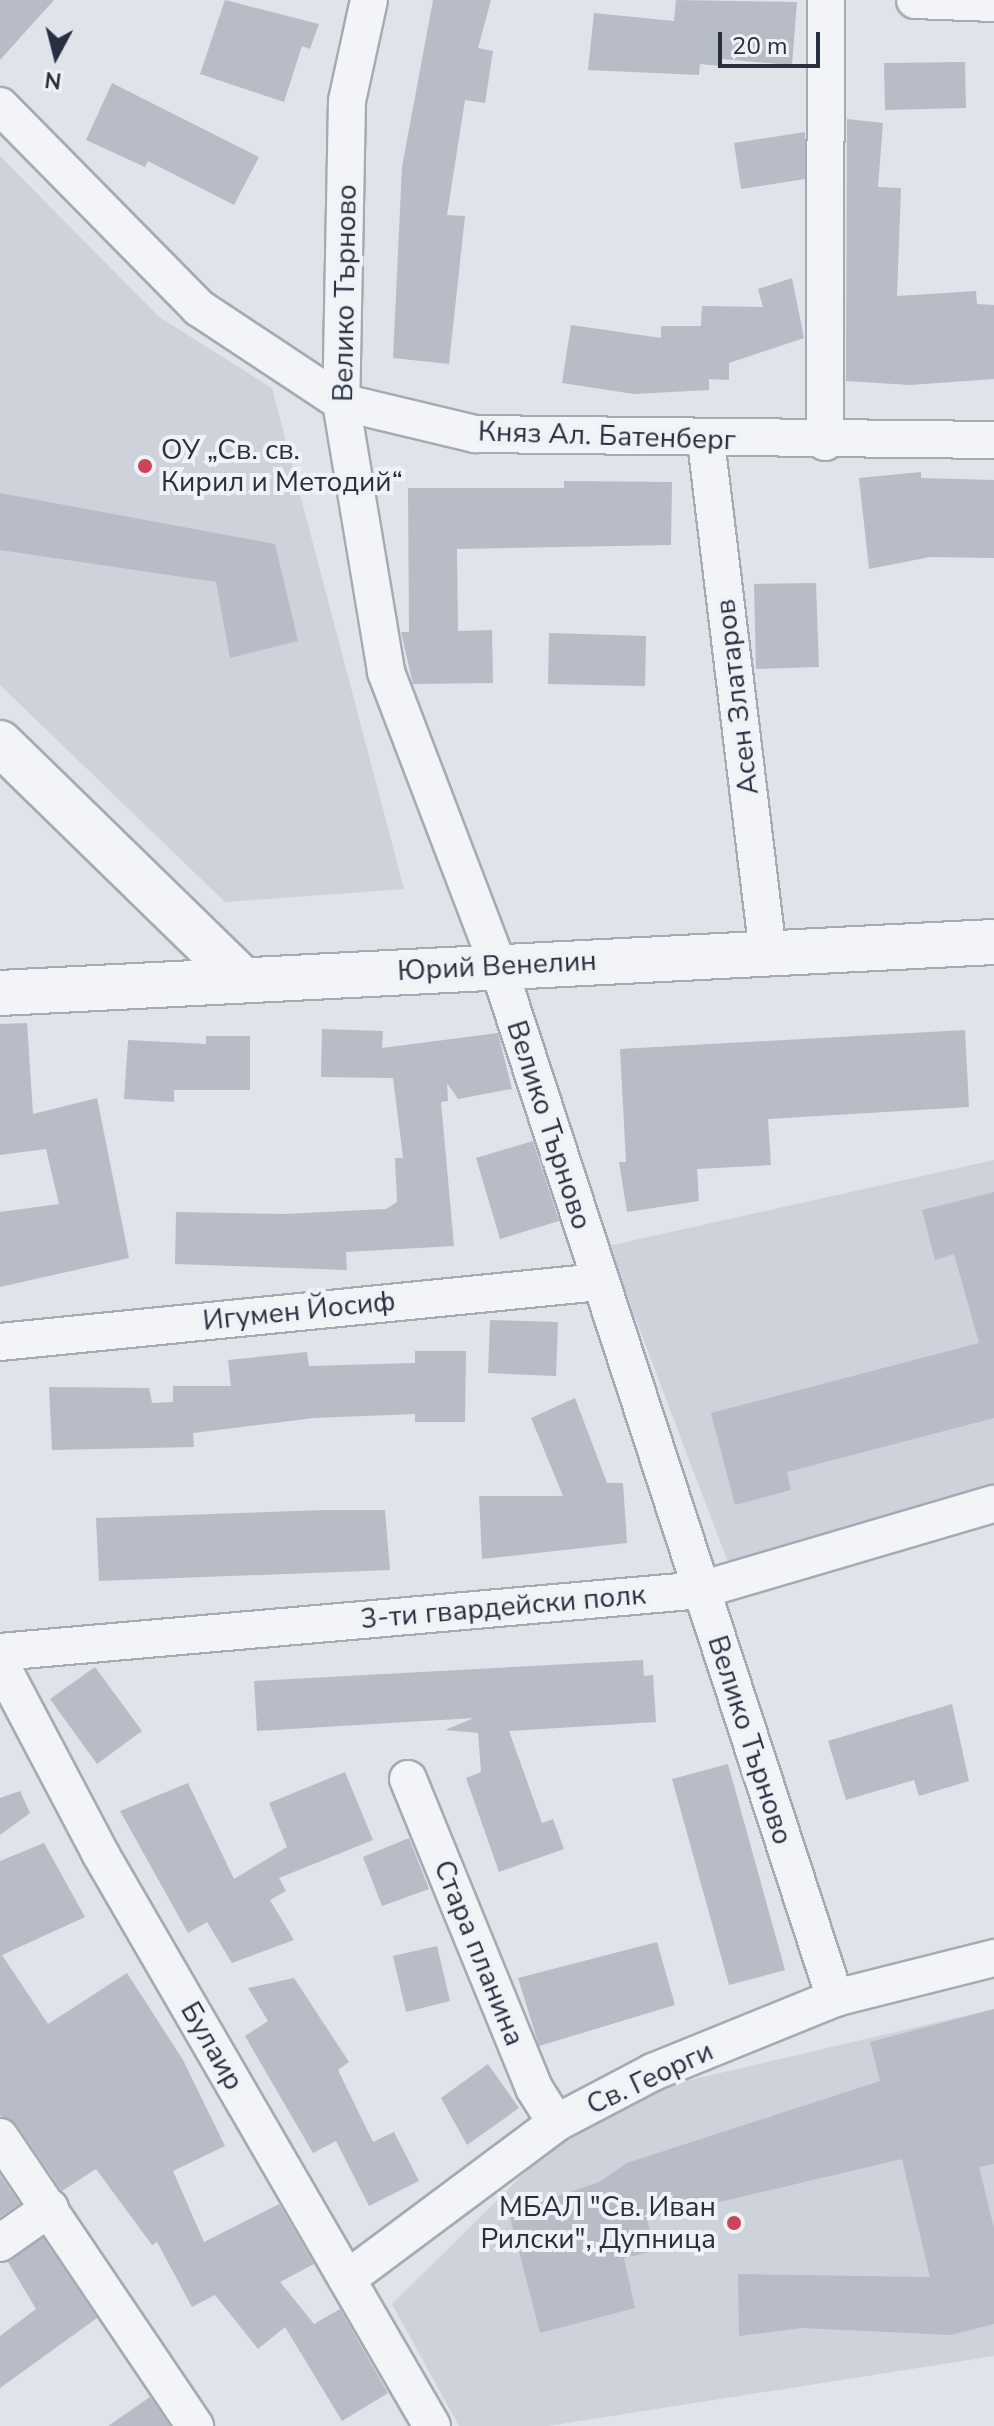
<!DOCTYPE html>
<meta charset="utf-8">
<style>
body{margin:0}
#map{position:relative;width:994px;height:2426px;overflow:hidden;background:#e0e3e9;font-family:"Nunito Sans",sans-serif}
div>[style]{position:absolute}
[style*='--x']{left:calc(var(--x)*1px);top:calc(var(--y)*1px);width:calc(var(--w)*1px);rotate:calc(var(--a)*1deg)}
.built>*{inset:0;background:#ced2db}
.building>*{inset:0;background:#b7bcc6}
.roads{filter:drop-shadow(2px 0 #a5aab3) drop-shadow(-2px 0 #a5aab3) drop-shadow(0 2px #a5aab3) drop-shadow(0 -2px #a5aab3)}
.minor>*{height:36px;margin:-18px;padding:0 18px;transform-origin:18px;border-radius:18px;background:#f2f4f7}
.tertiary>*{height:44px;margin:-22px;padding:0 22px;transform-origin:22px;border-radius:22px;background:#f2f4f7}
.dots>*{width:22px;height:22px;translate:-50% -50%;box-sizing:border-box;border:4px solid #eff2f6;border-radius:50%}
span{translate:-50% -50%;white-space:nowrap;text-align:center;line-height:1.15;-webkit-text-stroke:8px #eff2f6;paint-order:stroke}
.street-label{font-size:28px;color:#283040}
.poi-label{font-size:28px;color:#283040}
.left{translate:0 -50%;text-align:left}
.right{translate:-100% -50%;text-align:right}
.north{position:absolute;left:16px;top:16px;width:80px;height:80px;-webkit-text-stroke:6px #eff2f6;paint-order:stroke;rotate:187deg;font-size:22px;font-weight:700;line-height:32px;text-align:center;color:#283040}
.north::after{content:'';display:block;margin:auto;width:28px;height:36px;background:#283040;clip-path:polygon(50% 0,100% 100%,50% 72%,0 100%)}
.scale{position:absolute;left:718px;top:32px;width:102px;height:36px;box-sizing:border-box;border:4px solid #283040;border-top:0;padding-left:10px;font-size:24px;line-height:28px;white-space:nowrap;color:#283040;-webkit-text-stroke:6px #eff2f6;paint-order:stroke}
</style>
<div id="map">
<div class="built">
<div style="clip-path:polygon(0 156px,159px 317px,272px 388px,404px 889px,225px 902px,0 685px)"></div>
<div style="clip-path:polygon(994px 1160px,994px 1487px,729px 1565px,608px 1246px)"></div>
<div style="clip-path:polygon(994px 2009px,994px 2356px,548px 2426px,459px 2426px,392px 2304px,556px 2142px,660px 2087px)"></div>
</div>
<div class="building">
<div style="clip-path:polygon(0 0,54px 0,0 60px)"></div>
<div style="clip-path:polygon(225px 0,319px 24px,310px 49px,302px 46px,284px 102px,200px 74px)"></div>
<div style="clip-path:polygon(433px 0,491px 0,478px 48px,493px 51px,485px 103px,465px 100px,447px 215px,465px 216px,449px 364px,393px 358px,402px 167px)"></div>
<div style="clip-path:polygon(676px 0,797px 2px,792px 65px,721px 59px,720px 66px,700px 64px,699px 75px,588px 70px,594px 13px,674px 21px)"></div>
<div style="clip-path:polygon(965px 62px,966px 108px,885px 110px,884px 63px)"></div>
<div style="clip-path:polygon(112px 83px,259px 157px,234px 205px,148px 161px,145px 167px,86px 140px)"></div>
<div style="clip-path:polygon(847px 119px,883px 123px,878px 187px,901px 188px,897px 296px,976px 291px,977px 304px,994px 305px,994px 379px,910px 385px,846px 381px)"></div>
<div style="clip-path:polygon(805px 132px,805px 179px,741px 189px,734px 143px)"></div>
<div style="clip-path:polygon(792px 278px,804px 338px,729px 363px,729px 380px,709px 379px,709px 390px,634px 394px,562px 383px,571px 325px,661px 338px,661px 326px,701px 326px,702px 306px,763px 307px,758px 289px)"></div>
<div style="clip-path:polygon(921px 472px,921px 478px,994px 480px,994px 558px,930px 557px,869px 569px,859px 478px)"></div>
<div style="clip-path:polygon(564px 481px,672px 482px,671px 545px,457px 549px,458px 631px,492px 630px,493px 683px,413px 684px,401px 632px,409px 632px,408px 488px,564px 488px)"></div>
<div style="clip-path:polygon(0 493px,275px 544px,298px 641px,230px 658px,216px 582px,0 550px)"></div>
<div style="clip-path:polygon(816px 583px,819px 667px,756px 669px,754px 584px)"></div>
<div style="clip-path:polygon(549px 633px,646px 636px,645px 686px,548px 684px)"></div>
<div style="clip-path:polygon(27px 1023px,33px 1114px,97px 1098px,129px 1258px,0 1287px,0 1212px,59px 1204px,46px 1149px,0 1155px,0 1024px)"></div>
<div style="clip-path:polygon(322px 1029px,383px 1031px,382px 1048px,498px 1033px,512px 1089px,458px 1099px,447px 1083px,448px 1101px,441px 1102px,454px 1246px,346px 1252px,347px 1270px,175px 1264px,176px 1212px,283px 1214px,386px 1209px,397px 1202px,395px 1158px,403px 1158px,393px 1078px,321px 1077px)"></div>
<div style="clip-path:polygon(965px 1030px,969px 1107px,768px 1119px,771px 1165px,697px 1169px,699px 1201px,627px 1212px,619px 1162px,626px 1162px,620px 1049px)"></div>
<div style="clip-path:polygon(206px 1036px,250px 1036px,250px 1090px,174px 1090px,174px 1102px,124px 1099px,128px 1040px,206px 1044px)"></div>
<div style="clip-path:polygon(533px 1141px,559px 1221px,500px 1239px,476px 1158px)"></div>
<div style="clip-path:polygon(994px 1192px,994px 1418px,787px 1472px,791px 1490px,735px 1505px,711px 1413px,979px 1343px,954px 1254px,935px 1260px,922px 1210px)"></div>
<div style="clip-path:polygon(490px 1320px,558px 1322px,556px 1376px,488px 1373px)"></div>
<div style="clip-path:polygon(415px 1351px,466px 1351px,465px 1422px,415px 1422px,415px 1414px,314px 1418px,193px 1433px,194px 1447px,52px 1450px,49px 1387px,149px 1388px,152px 1403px,173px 1402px,173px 1386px,231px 1386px,228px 1360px,307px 1352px,309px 1366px,415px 1363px)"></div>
<div style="clip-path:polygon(575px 1398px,607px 1483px,623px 1483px,627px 1543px,482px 1559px,479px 1496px,563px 1496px,531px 1418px)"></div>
<div style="clip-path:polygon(325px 1510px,385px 1510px,390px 1570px,99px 1581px,96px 1518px)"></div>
<div style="clip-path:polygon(643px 1660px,644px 1676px,653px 1675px,656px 1722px,509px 1731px,542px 1823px,553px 1819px,564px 1849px,499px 1872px,466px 1778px,481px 1772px,478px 1733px,445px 1730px,474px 1718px,257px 1731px,254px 1681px)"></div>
<div style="clip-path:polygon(95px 1667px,142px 1731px,97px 1764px,50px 1699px)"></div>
<div style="clip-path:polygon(952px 1704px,969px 1781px,919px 1796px,914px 1780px,846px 1800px,828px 1741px)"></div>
<div style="clip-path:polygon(728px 1764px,785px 1970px,729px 1985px,672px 1779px)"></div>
<div style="clip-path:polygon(345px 1772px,373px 1840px,279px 1878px,286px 1891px,270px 1900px,294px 1940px,232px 1963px,207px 1922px,188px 1933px,120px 1811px,188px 1783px,234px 1879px,287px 1847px,269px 1803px)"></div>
<div style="clip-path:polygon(20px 1791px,30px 1813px,0 1835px,0 1798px)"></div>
<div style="clip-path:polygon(409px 1838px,429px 1889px,382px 1906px,363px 1857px)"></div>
<div style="clip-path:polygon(44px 1843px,85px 1917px,2px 1955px,48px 2024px,127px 1973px,183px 2060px,225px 2146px,173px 2171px,204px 2242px,279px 2204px,314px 2264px,280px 2282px,314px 2324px,340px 2309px,388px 2393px,342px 2421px,285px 2327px,258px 2349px,215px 2295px,192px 2307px,157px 2242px,152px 2245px,96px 2169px,62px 2191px,17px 2125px,0 2116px,0 1861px)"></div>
<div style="clip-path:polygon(657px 1942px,675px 2005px,539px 2046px,518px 1978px)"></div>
<div style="clip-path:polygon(437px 1946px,450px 2001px,406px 2012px,393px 1956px)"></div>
<div style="clip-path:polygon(294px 1978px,349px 2062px,338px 2070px,373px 2142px,394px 2132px,419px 2181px,369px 2206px,336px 2141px,313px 2153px,245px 2036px,268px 2021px,248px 1988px)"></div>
<div style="clip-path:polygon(994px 2009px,994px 2164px,979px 2167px,994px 2228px,994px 2324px,950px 2335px,802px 2328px,739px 2336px,738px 2274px,930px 2277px,902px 2159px,647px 2219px,655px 2251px,624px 2258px,635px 2308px,540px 2333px,509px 2213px,599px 2182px,627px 2163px,880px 2081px,870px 2042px)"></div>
<div style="clip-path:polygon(488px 2064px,519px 2108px,467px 2145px,441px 2098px)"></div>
<div style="clip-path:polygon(0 2175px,20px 2204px,0 2217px)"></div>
<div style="clip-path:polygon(43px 2238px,97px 2318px,0 2388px,0 2336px,36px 2309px,8px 2262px)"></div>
<div style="clip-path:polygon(150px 2397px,170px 2426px,108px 2426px)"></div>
</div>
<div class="roads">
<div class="minor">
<div style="--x:369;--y:0;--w:103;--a:102.3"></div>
<div style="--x:347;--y:101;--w:301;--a:91.1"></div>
<div style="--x:341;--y:402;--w:274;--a:80.5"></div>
<div style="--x:386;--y:672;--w:315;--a:69.1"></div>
<div style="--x:498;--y:966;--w:1086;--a:71.92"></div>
<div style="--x:915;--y:0;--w:79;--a:2.2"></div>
<div style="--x:0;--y:106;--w:284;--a:45.4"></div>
<div style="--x:199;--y:308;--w:170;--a:33.5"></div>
<div style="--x:341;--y:402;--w:138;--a:13.4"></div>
<div style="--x:475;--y:434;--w:519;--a:0.66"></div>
<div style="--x:706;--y:441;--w:516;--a:83.1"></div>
<div style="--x:825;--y:442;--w:442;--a:-89.9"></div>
<div style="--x:0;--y:1342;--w:602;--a:-5.72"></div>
<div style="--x:0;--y:1652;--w:704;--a:-5.05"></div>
<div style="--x:701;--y:1590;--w:305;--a:-16.4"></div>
<div style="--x:0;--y:1663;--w:215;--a:62.2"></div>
<div style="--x:100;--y:1853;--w:662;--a:59.91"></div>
<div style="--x:408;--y:1779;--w:334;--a:67.8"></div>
<div style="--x:534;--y:2088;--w:41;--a:57.8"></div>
<div style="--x:0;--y:2137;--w:349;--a:56"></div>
<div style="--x:0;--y:2243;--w:61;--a:-35"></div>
<div style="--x:347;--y:2279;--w:261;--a:-36.7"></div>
<div style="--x:556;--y:2123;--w:110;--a:-27.7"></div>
<div style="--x:653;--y:2072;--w:196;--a:-22.1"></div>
<div style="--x:835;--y:1998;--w:164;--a:-14.1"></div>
</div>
<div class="tertiary">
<div style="--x:0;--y:743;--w:335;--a:44.3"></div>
<div style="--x:0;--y:993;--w:995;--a:-2.94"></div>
</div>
</div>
<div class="dots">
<div style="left:145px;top:466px;background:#ce4456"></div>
<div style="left:734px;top:2223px;background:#ce4456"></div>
</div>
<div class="street-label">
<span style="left:345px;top:293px;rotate:-89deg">Велико Търново</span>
<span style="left:607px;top:436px;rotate:2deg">Княз Ал. Батенберг</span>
<span style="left:737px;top:697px;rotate:-97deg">Асен Златаров</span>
<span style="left:497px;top:966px;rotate:-3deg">Юрий Венелин</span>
<span style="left:549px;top:1125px;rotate:72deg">Велико Търново</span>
<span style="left:299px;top:1311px;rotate:-6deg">Игумен Йосиф</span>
<span style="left:503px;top:1607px;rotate:-5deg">3-ти гвардейски полк</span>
<span style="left:750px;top:1740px;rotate:72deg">Велико Търново</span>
<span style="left:479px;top:1953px;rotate:68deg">Стара планина</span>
<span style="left:212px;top:2046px;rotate:60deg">Булаир</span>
<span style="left:650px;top:2078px;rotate:-25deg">Св. Георги</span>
</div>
<div class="poi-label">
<span class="left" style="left:161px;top:466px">ОУ „Св. св.<br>Кирил и Методий“</span>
<span class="right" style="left:716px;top:2223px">МБАЛ "Св. Иван<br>Рилски", Дупница</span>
</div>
<div class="north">N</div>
<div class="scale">20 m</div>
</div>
